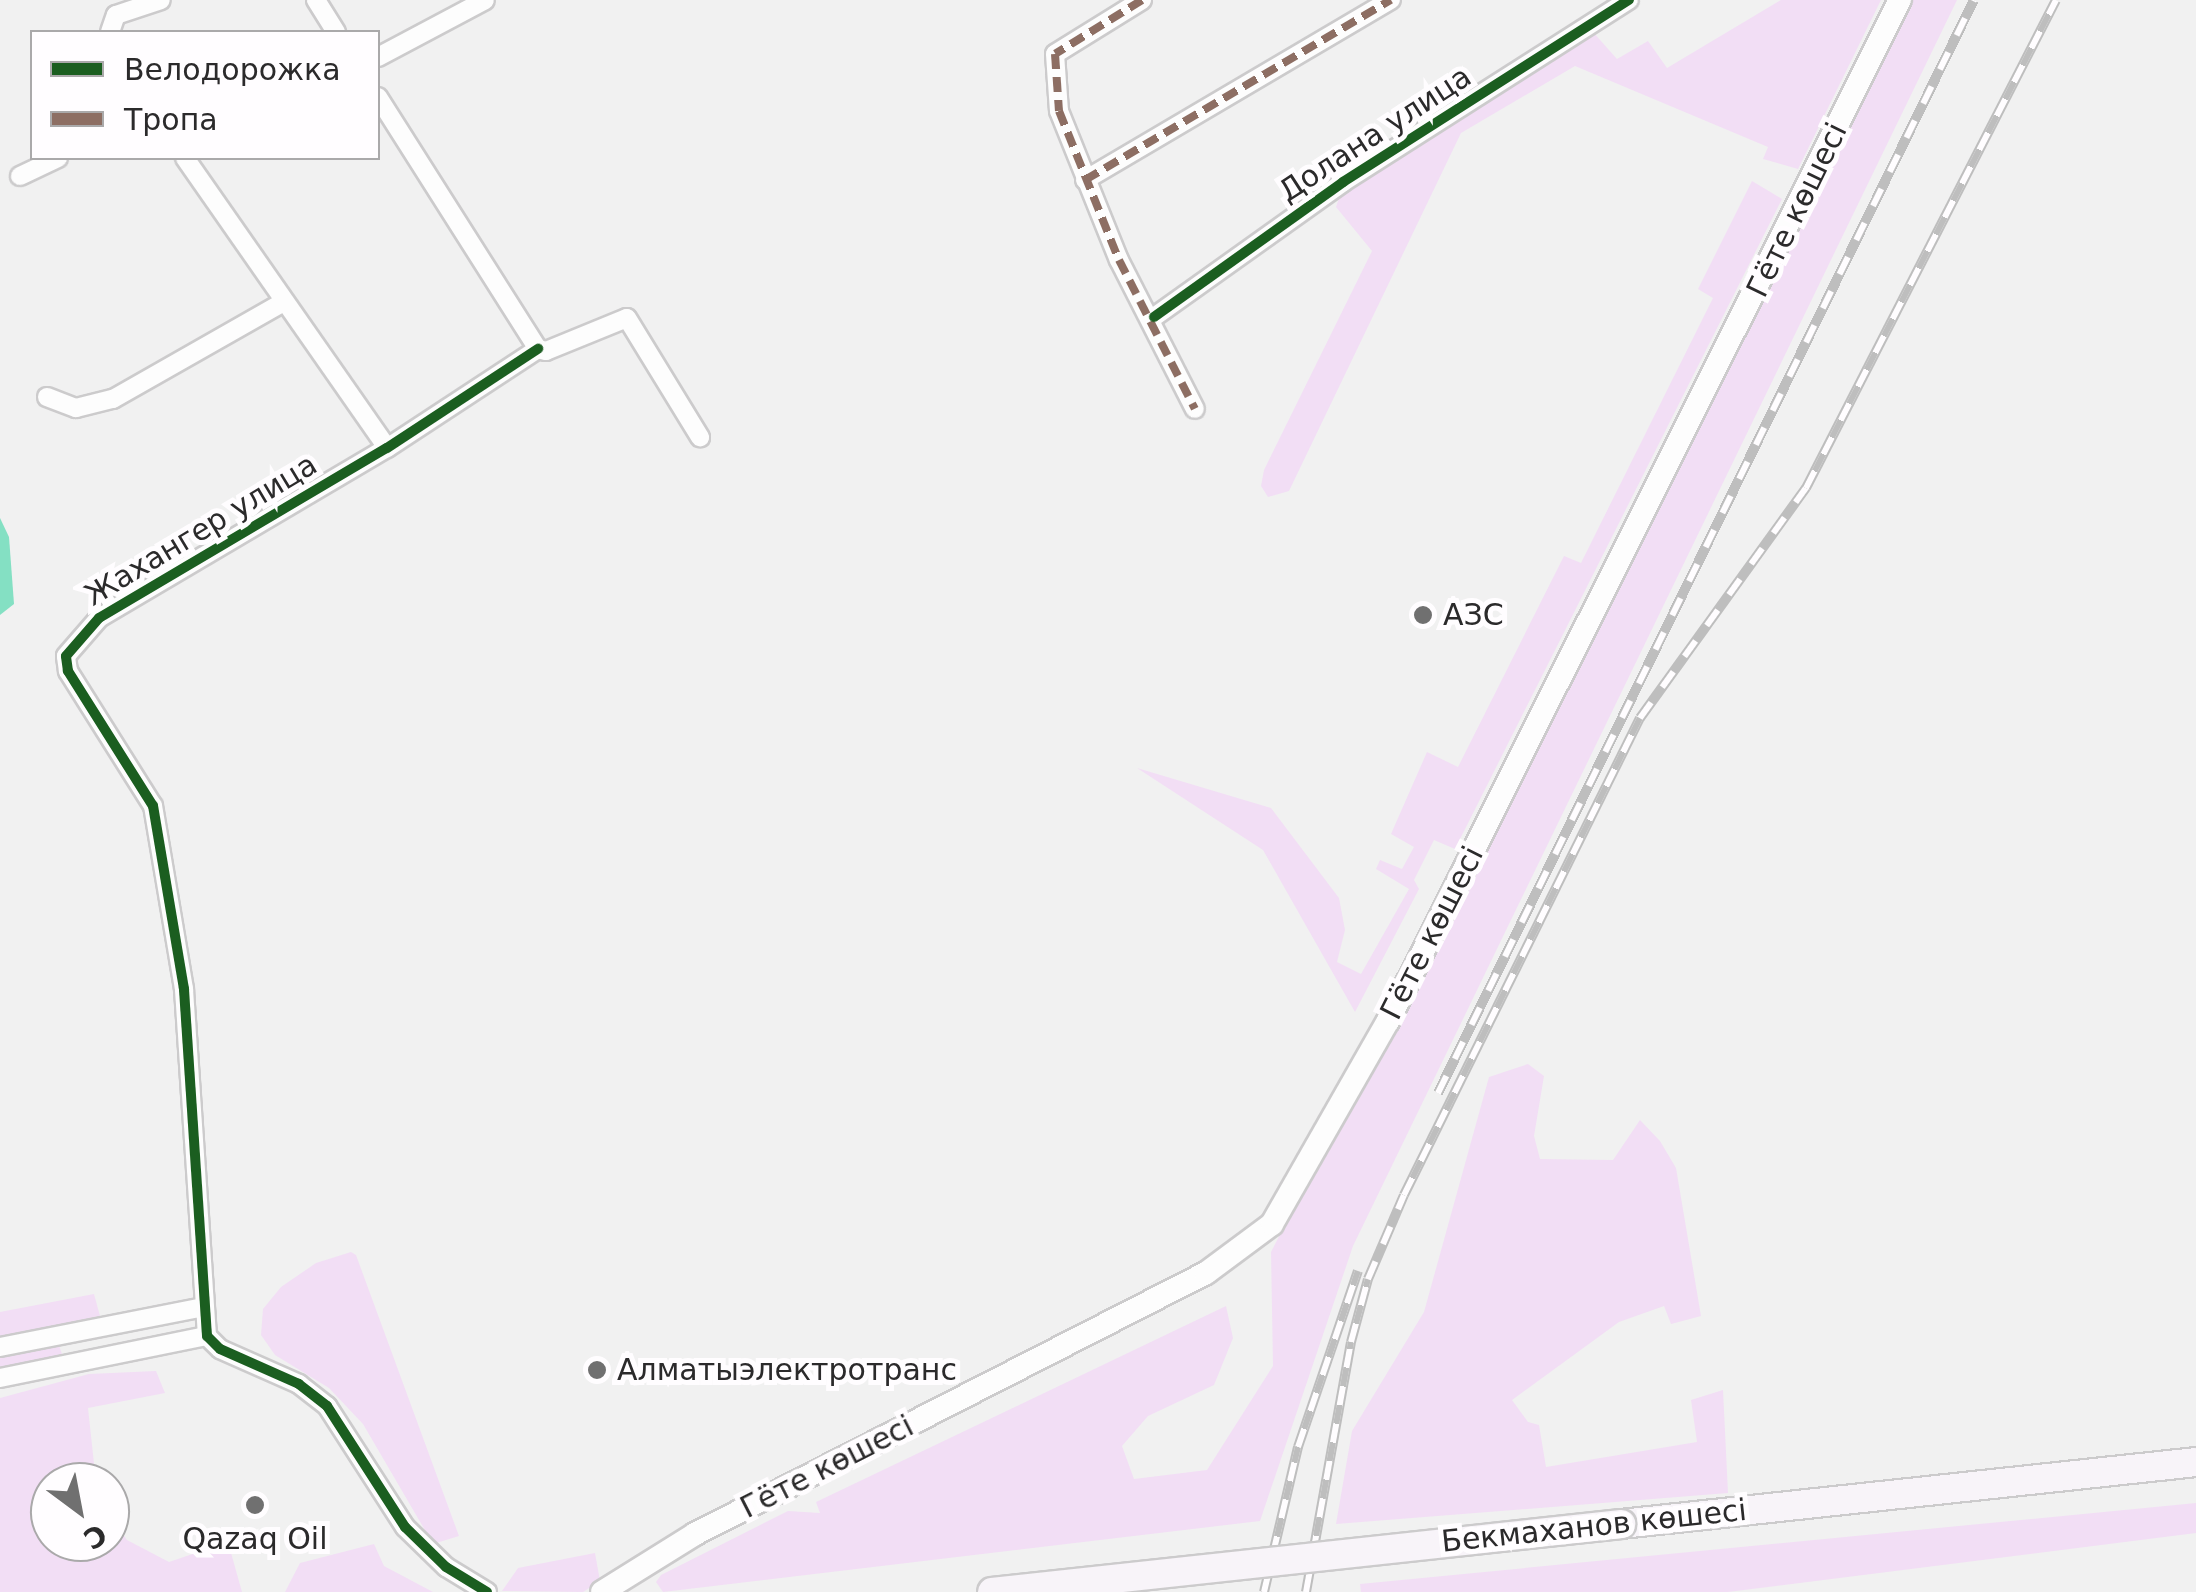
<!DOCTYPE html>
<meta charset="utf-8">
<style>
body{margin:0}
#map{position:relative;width:2196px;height:1592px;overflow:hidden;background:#f1f1f1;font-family:"DejaVu Sans",sans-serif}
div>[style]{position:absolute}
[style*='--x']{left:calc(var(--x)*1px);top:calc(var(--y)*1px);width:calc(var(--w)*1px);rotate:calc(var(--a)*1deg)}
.green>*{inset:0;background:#f2def5}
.water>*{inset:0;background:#84e0c3}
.roads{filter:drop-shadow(2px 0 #cccbcc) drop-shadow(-2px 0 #cccbcc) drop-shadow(0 2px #cccbcc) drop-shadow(0 -2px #cccbcc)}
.street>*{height:18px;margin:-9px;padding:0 9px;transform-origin:9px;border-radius:9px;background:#fdfdfd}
.secondary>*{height:22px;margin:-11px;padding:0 11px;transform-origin:11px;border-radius:11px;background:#fdfdfd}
.primary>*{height:28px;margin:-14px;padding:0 14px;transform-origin:14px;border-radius:14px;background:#f8f4f9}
.rail>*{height:10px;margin-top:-5px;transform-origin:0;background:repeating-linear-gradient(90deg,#fffdff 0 19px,#bebebe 0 38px);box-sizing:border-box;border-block:2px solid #bebebe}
.bridges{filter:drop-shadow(2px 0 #cccbcc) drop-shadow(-2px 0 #cccbcc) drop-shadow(0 2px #cccbcc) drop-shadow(0 -2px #cccbcc)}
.primary-bridge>*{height:28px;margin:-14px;padding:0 14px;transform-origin:14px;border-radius:14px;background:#f8f4f9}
.quiet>*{height:8px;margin-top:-4px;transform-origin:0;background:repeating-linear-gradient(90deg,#8d6e63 0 15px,transparent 0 23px)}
.cycleway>*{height:10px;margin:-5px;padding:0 5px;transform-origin:5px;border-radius:5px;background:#1b5e20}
.dots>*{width:28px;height:28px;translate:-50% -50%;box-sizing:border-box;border:5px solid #fffdff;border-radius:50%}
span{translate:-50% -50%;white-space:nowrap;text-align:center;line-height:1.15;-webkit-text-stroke:10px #fffdff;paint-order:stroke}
.street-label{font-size:30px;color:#2b2a2b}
.poi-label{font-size:30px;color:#2b2a2b}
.left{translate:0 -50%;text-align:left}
.legend{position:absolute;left:30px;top:30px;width:350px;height:130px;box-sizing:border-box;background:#fffdff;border:2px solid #aaa9aa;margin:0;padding:12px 18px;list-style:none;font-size:30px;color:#2b2a2b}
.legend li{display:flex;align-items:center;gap:20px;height:50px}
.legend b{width:50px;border:2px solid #aaa9aa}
.north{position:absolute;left:30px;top:1462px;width:100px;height:100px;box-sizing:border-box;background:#fffdff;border:2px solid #aaa9aa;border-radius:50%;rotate:148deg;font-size:28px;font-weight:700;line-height:40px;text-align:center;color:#2b2a2b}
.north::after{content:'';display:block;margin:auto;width:35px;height:45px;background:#707070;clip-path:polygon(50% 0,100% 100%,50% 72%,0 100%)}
</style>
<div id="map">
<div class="green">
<div style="clip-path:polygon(1781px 0,1881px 0,1798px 169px,1763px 159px,1768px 147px,1575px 66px,1461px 133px,1289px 491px,1268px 497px,1261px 486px,1264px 470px,1372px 251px,1336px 207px,1348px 172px,1561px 34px,1593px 32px,1617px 59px,1648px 41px,1667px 68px)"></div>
<div style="clip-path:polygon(1913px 0,1957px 0,1353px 1246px,1260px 1521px,663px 1592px,656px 1582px,661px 1575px,788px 1511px,820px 1513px,816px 1502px,1226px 1306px,1233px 1338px,1214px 1385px,1148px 1416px,1122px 1446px,1134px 1479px,1207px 1470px,1273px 1366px,1271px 1252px)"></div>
<div style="clip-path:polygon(1752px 181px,1782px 199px,1455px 849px,1434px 840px,1414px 880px,1419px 889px,1355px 1012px,1263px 850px,1137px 768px,1271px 808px,1339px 898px,1345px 930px,1337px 962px,1361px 974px,1409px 889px,1376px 869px,1380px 860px,1402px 869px,1414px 847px,1391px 834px,1427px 752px,1458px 767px,1564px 556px,1581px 563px,1713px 298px,1698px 289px)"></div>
<div style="clip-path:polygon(1528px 1064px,1544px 1076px,1534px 1136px,1540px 1159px,1613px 1160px,1640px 1120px,1660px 1141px,1676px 1168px,1701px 1316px,1671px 1324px,1664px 1306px,1619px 1322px,1512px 1400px,1528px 1422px,1539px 1425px,1546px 1467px,1697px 1442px,1691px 1400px,1723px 1390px,1728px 1493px,1336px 1524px,1352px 1431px,1424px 1312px,1489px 1077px)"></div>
<div style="clip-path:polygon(351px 1252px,356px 1255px,459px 1536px,433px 1544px,363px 1424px,329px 1388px,275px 1355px,261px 1335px,263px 1309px,281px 1287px,316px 1263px)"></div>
<div style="clip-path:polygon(94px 1294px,100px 1316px,0 1338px,0 1312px)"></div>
<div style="clip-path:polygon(57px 1340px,62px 1354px,0 1369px,0 1354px)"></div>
<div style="clip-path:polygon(156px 1371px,165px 1393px,88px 1408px,96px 1482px,50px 1482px,50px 1542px,110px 1542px,110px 1516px,127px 1540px,169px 1562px,228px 1542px,242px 1592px,0 1592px,0 1398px,89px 1374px)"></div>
<div style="clip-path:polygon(2196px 1503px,2196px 1533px,1728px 1592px,1361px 1592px,1360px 1584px)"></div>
<div style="clip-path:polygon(374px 1544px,384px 1566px,433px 1592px,285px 1592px,300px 1563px)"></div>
<div style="clip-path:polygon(595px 1553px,600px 1581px,583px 1592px,502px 1591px,518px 1568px)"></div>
</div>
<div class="water">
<div style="clip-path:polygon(0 518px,9px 537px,14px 604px,0 615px)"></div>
</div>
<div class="roads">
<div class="street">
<div style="--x:316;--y:0;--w:38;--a:58"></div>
<div style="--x:1142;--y:0;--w:102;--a:148.2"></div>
<div style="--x:1055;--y:54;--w:57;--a:86"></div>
<div style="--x:1059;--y:111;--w:161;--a:68.1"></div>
<div style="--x:1119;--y:260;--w:167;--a:63"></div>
<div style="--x:110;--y:32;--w:18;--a:-71"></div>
<div style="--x:116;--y:15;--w:47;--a:-18.4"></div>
<div style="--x:378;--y:57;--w:121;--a:-28"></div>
<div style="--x:378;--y:97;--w:299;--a:57.6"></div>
<div style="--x:538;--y:349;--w:8;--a:14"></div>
<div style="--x:546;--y:351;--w:87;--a:-22.2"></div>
<div style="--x:627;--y:318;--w:140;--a:58.5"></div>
<div style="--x:185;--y:158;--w:353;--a:55.1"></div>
<div style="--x:20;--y:176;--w:42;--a:-25.3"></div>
<div style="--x:1085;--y:180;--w:355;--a:-30.5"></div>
<div style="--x:1154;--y:317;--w:232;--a:-35.5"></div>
<div style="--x:1343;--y:182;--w:339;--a:-32.5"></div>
<div style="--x:47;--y:397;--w:31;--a:21"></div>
<div style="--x:76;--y:408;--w:38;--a:-14"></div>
<div style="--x:113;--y:399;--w:197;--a:-29.6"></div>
<div style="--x:0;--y:1347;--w:207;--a:-11.1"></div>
<div style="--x:0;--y:1378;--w:211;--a:-11.5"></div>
<div style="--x:487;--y:1592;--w:48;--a:-148.6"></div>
<div style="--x:446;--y:1567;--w:57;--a:-135.7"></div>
<div style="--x:405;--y:1527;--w:144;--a:-122.8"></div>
<div style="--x:327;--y:1406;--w:36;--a:-142"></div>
<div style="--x:299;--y:1384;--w:86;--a:-156.1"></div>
<div style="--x:220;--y:1349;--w:18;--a:-135"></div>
<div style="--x:207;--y:1336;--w:348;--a:-93.8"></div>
<div style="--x:184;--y:989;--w:186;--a:-99.6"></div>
<div style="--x:153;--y:806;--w:160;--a:-122.2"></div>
<div style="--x:68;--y:671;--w:15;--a:-98"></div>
<div style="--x:66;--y:656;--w:50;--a:-49"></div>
<div style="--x:99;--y:618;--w:334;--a:-30.6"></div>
<div style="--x:387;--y:448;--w:181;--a:-33.3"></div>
</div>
<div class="secondary">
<div style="--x:602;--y:1592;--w:110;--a:-31.9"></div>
<div style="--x:695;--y:1534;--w:574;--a:-27.06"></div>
<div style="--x:1206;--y:1273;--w:82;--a:-36.6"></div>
<div style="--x:1272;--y:1224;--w:234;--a:-60.3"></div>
<div style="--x:1388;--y:1021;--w:1142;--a:-63.37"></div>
</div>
<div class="primary">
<div style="--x:1621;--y:1524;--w:578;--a:-6.15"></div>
</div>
</div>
<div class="rail">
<div style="--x:1438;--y:1093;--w:1217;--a:-63.88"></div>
<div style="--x:1264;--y:1592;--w:149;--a:-76.8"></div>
<div style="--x:1298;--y:1447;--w:186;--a:-71.2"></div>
<div style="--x:1306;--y:1592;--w:254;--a:-79.8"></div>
<div style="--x:1351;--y:1342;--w:65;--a:-74.9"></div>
<div style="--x:1368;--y:1279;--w:91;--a:-66.8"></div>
<div style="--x:1404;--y:1195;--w:532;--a:-63.68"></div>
<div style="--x:1640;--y:718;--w:284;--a:-54.2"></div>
<div style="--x:1806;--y:488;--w:548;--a:-62.87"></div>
</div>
<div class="bridges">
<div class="primary-bridge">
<div style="--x:992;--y:1592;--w:633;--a:-6.17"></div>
</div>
</div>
<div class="quiet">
<div style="--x:1142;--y:0;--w:102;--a:148.2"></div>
<div style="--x:1055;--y:54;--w:57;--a:86"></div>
<div style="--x:1059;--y:111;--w:161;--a:68.1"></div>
<div style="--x:1119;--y:260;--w:167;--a:63"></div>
<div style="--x:1085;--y:180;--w:355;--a:-30.5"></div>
</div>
<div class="cycleway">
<div style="--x:1154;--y:317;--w:232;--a:-35.5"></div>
<div style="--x:1343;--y:182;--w:339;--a:-32.5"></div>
<div style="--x:487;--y:1592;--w:48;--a:-148.6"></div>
<div style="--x:446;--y:1567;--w:57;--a:-135.7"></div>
<div style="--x:405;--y:1527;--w:144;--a:-122.8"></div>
<div style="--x:327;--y:1406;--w:36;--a:-142"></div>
<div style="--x:299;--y:1384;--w:86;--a:-156.1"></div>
<div style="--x:220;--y:1349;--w:18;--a:-135"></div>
<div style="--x:207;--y:1336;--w:348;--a:-93.8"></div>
<div style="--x:184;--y:989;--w:186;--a:-99.6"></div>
<div style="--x:153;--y:806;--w:160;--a:-122.2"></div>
<div style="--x:68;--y:671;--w:15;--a:-98"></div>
<div style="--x:66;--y:656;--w:50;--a:-49"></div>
<div style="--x:99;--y:618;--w:334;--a:-30.6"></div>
<div style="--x:387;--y:448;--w:181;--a:-33.3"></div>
</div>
<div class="dots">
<div style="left:1423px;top:615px;background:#707070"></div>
<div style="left:597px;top:1370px;background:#707070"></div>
<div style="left:255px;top:1505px;background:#707070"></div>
</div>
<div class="street-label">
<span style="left:1375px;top:134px;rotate:-33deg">Долана улица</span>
<span style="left:1797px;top:210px;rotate:-64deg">Гёте көшесі</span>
<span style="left:201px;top:530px;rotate:-31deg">Жахангер улица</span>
<span style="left:1432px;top:933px;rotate:-63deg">Гёте көшесі</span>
<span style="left:827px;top:1467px;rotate:-27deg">Гёте көшесі</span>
<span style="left:1594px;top:1526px;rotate:-6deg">Бекмаханов көшесі</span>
</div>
<div class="poi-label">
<span class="left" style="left:1443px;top:615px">АЗС</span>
<span class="left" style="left:617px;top:1370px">Алматыэлектротранс</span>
<span style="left:255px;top:1539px">Qazaq Oil</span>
</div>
<ul class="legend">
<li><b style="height:12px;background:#1b5e20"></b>Велодорожка</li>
<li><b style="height:12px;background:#8d6e63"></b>Тропа</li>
</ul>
<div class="north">С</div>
</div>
